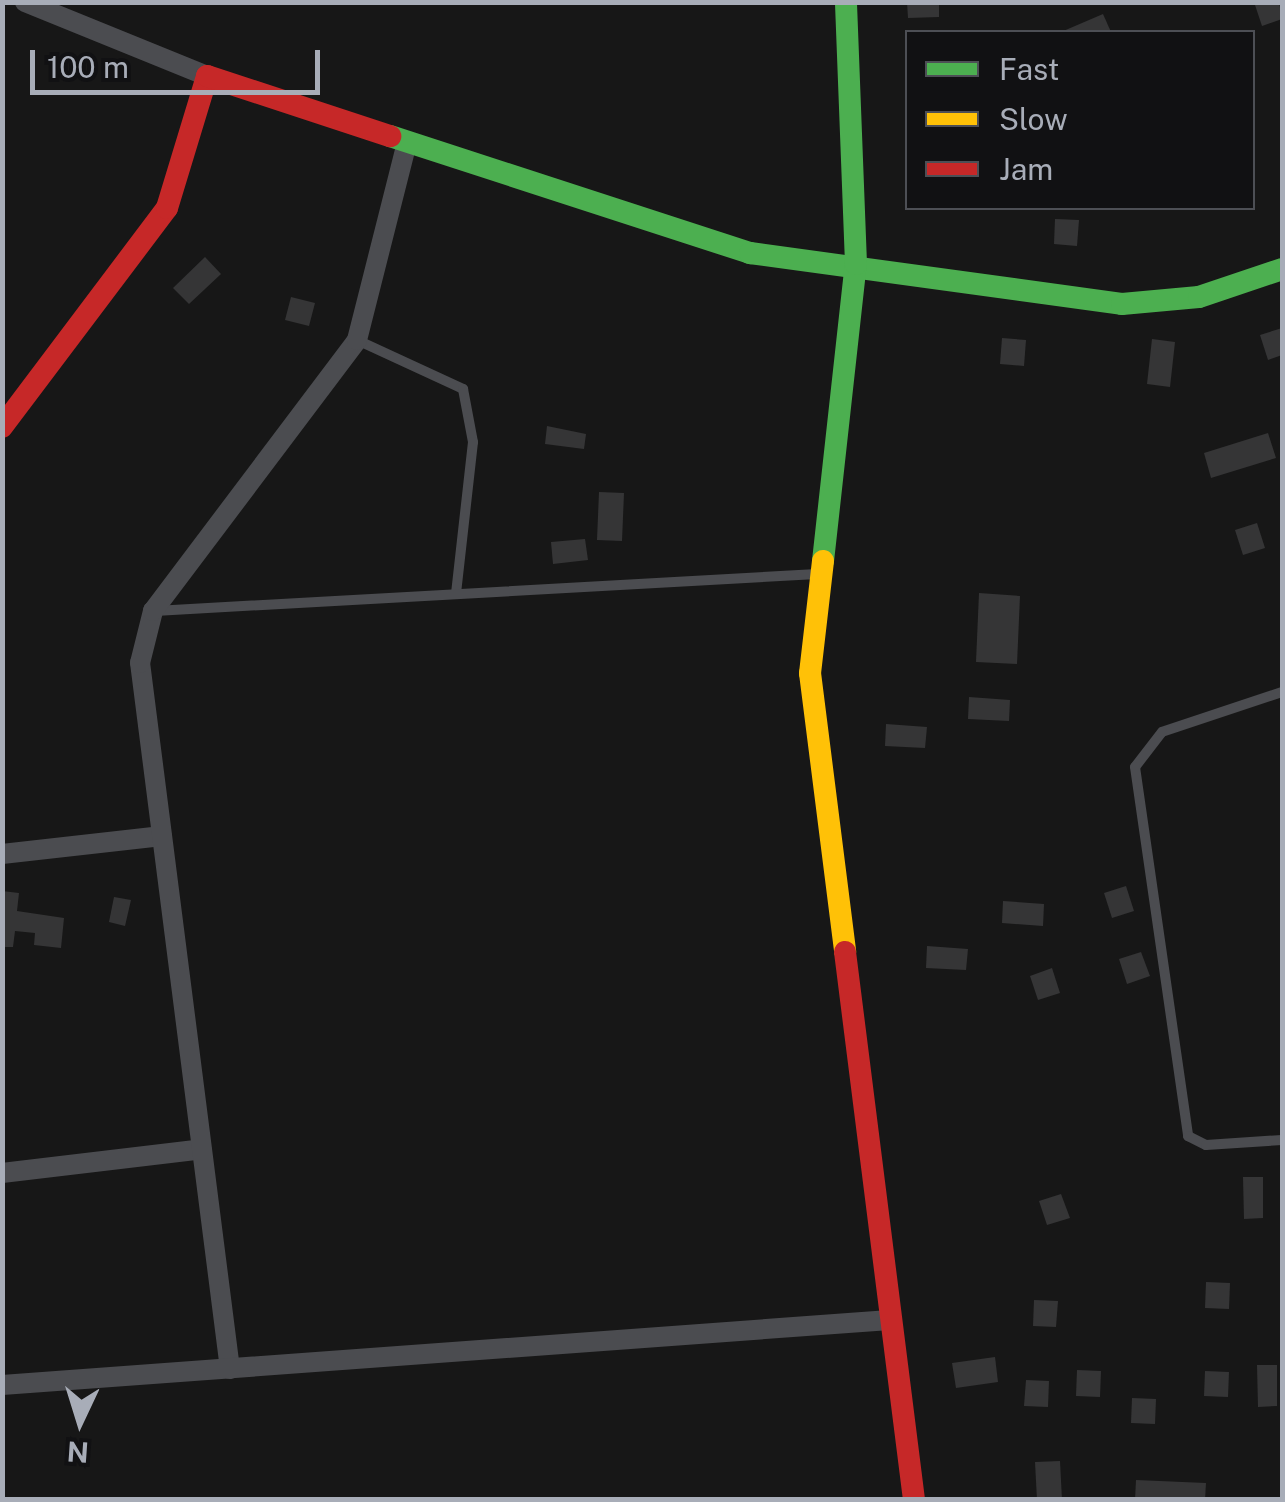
<!DOCTYPE html>
<style>
body{margin:0}
#map{position:relative;width:1285px;height:1502px;overflow:hidden;background:#171717;font-family:"Public Sans",sans-serif}
div>[style]{position:absolute}
[style*='--x']{left:calc(var(--x)*1px);top:calc(var(--y)*1px);width:calc(var(--w)*1px);rotate:calc(var(--a)*1deg)}
.building>*{inset:0;background:#353536}
.lane>*{height:10px;margin:-5px;padding:0 5px;transform-origin:5px;border-radius:5px;background:#4b4c50}
.street>*{height:20px;margin:-10px;padding:0 10px;transform-origin:10px;border-radius:10px;background:#4b4c50}
.fast>*{height:22px;margin:-11px;padding:0 11px;transform-origin:11px;border-radius:11px;background:#4caf50}
.slow>*{height:22px;margin:-11px;padding:0 11px;transform-origin:11px;border-radius:11px;background:#ffc107}
.jam>*{height:22px;margin:-11px;padding:0 11px;transform-origin:11px;border-radius:11px;background:#c62828}
span{translate:-50% -50%;white-space:nowrap;text-align:center;line-height:1.15;-webkit-text-stroke:8px #111113;paint-order:stroke}
.frame{position:absolute;inset:0;border:5px solid #a8adb8;pointer-events:none}
.legend{position:absolute;left:905px;top:30px;width:350px;height:180px;box-sizing:border-box;background:#111113;border:2px solid #4d4f55;margin:0;padding:12px 18px;list-style:none;font-size:30px;color:#a8adb8}
.legend li{display:flex;align-items:center;gap:20px;height:50px}
.legend b{width:50px;border:2px solid #4d4f55}
.north{position:absolute;left:30px;top:1372px;width:100px;height:100px;-webkit-text-stroke:8px #111113;paint-order:stroke;rotate:184deg;font-size:28px;font-weight:700;line-height:40px;text-align:center;color:#a8adb8}
.north::after{content:'';display:block;margin:auto;width:35px;height:45px;background:#a8adb8;clip-path:polygon(50% 0,100% 100%,50% 72%,0 100%)}
.scale{position:absolute;left:30px;top:50px;width:290px;height:45px;box-sizing:border-box;border:5px solid #a8adb8;border-top:0;padding-left:12px;font-size:30px;line-height:35px;white-space:nowrap;color:#a8adb8;-webkit-text-stroke:8px #111113;paint-order:stroke}
</style>
<div id="map">
<div class="building">
<div style="clip-path:polygon(907px 2px,939px 2px,939px 17px,908px 18px)"></div>
<div style="clip-path:polygon(1254px 2px,1279px 2px,1282px 19px,1262px 26px)"></div>
<div style="clip-path:polygon(1103px 14px,1111px 32px,1061px 32px)"></div>
<div style="clip-path:polygon(1055px 219px,1079px 220px,1077px 246px,1054px 244px)"></div>
<div style="clip-path:polygon(205px 257px,221px 274px,189px 304px,173px 288px)"></div>
<div style="clip-path:polygon(291px 297px,315px 303px,309px 326px,285px 320px)"></div>
<div style="clip-path:polygon(1282px 328px,1282px 355px,1268px 360px,1260px 335px)"></div>
<div style="clip-path:polygon(1002px 338px,1026px 340px,1024px 366px,1000px 364px)"></div>
<div style="clip-path:polygon(1152px 339px,1175px 342px,1170px 387px,1147px 384px)"></div>
<div style="clip-path:polygon(547px 426px,586px 434px,584px 449px,545px 444px)"></div>
<div style="clip-path:polygon(1268px 433px,1276px 458px,1211px 478px,1204px 453px)"></div>
<div style="clip-path:polygon(599px 492px,624px 493px,622px 541px,597px 540px)"></div>
<div style="clip-path:polygon(1257px 523px,1265px 548px,1243px 555px,1235px 530px)"></div>
<div style="clip-path:polygon(585px 539px,588px 560px,553px 564px,551px 542px)"></div>
<div style="clip-path:polygon(979px 593px,1020px 596px,1017px 664px,976px 662px)"></div>
<div style="clip-path:polygon(969px 697px,1010px 700px,1009px 721px,968px 719px)"></div>
<div style="clip-path:polygon(886px 724px,927px 727px,925px 748px,885px 746px)"></div>
<div style="clip-path:polygon(1126px 886px,1134px 911px,1112px 918px,1104px 893px)"></div>
<div style="clip-path:polygon(2px 891px,19px 893px,17px 911px,64px 918px,61px 948px,34px 945px,35px 933px,15px 931px,13px 947px,2px 947px)"></div>
<div style="clip-path:polygon(114px 897px,131px 900px,125px 926px,109px 922px)"></div>
<div style="clip-path:polygon(1003px 901px,1044px 904px,1043px 926px,1002px 923px)"></div>
<div style="clip-path:polygon(927px 946px,968px 949px,966px 970px,926px 968px)"></div>
<div style="clip-path:polygon(1141px 952px,1150px 976px,1127px 984px,1119px 959px)"></div>
<div style="clip-path:polygon(1052px 968px,1060px 993px,1038px 1000px,1030px 976px)"></div>
<div style="clip-path:polygon(1243px 1177px,1263px 1177px,1263px 1218px,1244px 1219px)"></div>
<div style="clip-path:polygon(1061px 1194px,1070px 1218px,1047px 1225px,1039px 1201px)"></div>
<div style="clip-path:polygon(1206px 1282px,1230px 1283px,1229px 1309px,1205px 1308px)"></div>
<div style="clip-path:polygon(1034px 1300px,1058px 1301px,1056px 1327px,1033px 1326px)"></div>
<div style="clip-path:polygon(995px 1357px,998px 1382px,956px 1388px,952px 1363px)"></div>
<div style="clip-path:polygon(1257px 1365px,1277px 1365px,1277px 1406px,1258px 1407px)"></div>
<div style="clip-path:polygon(1077px 1370px,1101px 1371px,1100px 1397px,1076px 1396px)"></div>
<div style="clip-path:polygon(1205px 1371px,1229px 1372px,1228px 1397px,1204px 1396px)"></div>
<div style="clip-path:polygon(1026px 1380px,1049px 1381px,1048px 1407px,1024px 1406px)"></div>
<div style="clip-path:polygon(1132px 1398px,1156px 1399px,1155px 1424px,1131px 1423px)"></div>
<div style="clip-path:polygon(1060px 1461px,1062px 1500px,1037px 1500px,1035px 1462px)"></div>
<div style="clip-path:polygon(1136px 1480px,1206px 1483px,1205px 1500px,1135px 1500px)"></div>
</div>
<div class="lane">
<div style="--x:357;--y:340;--w:117;--a:24.8"></div>
<div style="--x:463;--y:389;--w:54;--a:79.3"></div>
<div style="--x:473;--y:442;--w:153;--a:96.4"></div>
<div style="--x:155;--y:611;--w:663;--a:-3.2"></div>
<div style="--x:1282;--y:692;--w:126;--a:161.6"></div>
<div style="--x:1162;--y:732;--w:44;--a:127.6"></div>
<div style="--x:1135;--y:767;--w:373;--a:81.8"></div>
<div style="--x:1188;--y:1136;--w:20;--a:27"></div>
<div style="--x:1206;--y:1145;--w:76;--a:-3.8"></div>
</div>
<div class="street">
<div style="--x:25;--y:2;--w:196;--a:22.1"></div>
<div style="--x:2;--y:854;--w:161;--a:-6.4"></div>
<div style="--x:2;--y:1173;--w:201;--a:-6.8"></div>
<div style="--x:230;--y:1369;--w:712;--a:-97.26"></div>
<div style="--x:140;--y:663;--w:54;--a:-76"></div>
<div style="--x:153;--y:611;--w:339;--a:-53"></div>
<div style="--x:357;--y:340;--w:204;--a:-75.8"></div>
<div style="--x:2;--y:1385;--w:890;--a:-4.19"></div>
</div>
<div class="fast">
<div style="--x:390;--y:136;--w:379;--a:18"></div>
<div style="--x:750;--y:253;--w:375;--a:7.8"></div>
<div style="--x:1122;--y:304;--w:77;--a:-5.2"></div>
<div style="--x:1199;--y:297;--w:88;--a:-18.6"></div>
<div style="--x:823;--y:561;--w:299;--a:-83.7"></div>
<div style="--x:856;--y:264;--w:262;--a:-92.2"></div>
</div>
<div class="slow">
<div style="--x:823;--y:561;--w:113;--a:96.6"></div>
<div style="--x:810;--y:673;--w:281;--a:82.8"></div>
</div>
<div class="jam">
<div style="--x:2;--y:427;--w:274;--a:-53"></div>
<div style="--x:167;--y:208;--w:138;--a:-73.1"></div>
<div style="--x:207;--y:76;--w:193;--a:18.2"></div>
<div style="--x:845;--y:952;--w:552;--a:82.82"></div>
</div>
<div class="frame"></div>
<ul class="legend">
<li><b style="height:12px;background:#4caf50"></b>Fast</li>
<li><b style="height:12px;background:#ffc107"></b>Slow</li>
<li><b style="height:12px;background:#c62828"></b>Jam</li>
</ul>
<div class="north">N</div>
<div class="scale">100 m</div>
</div>
